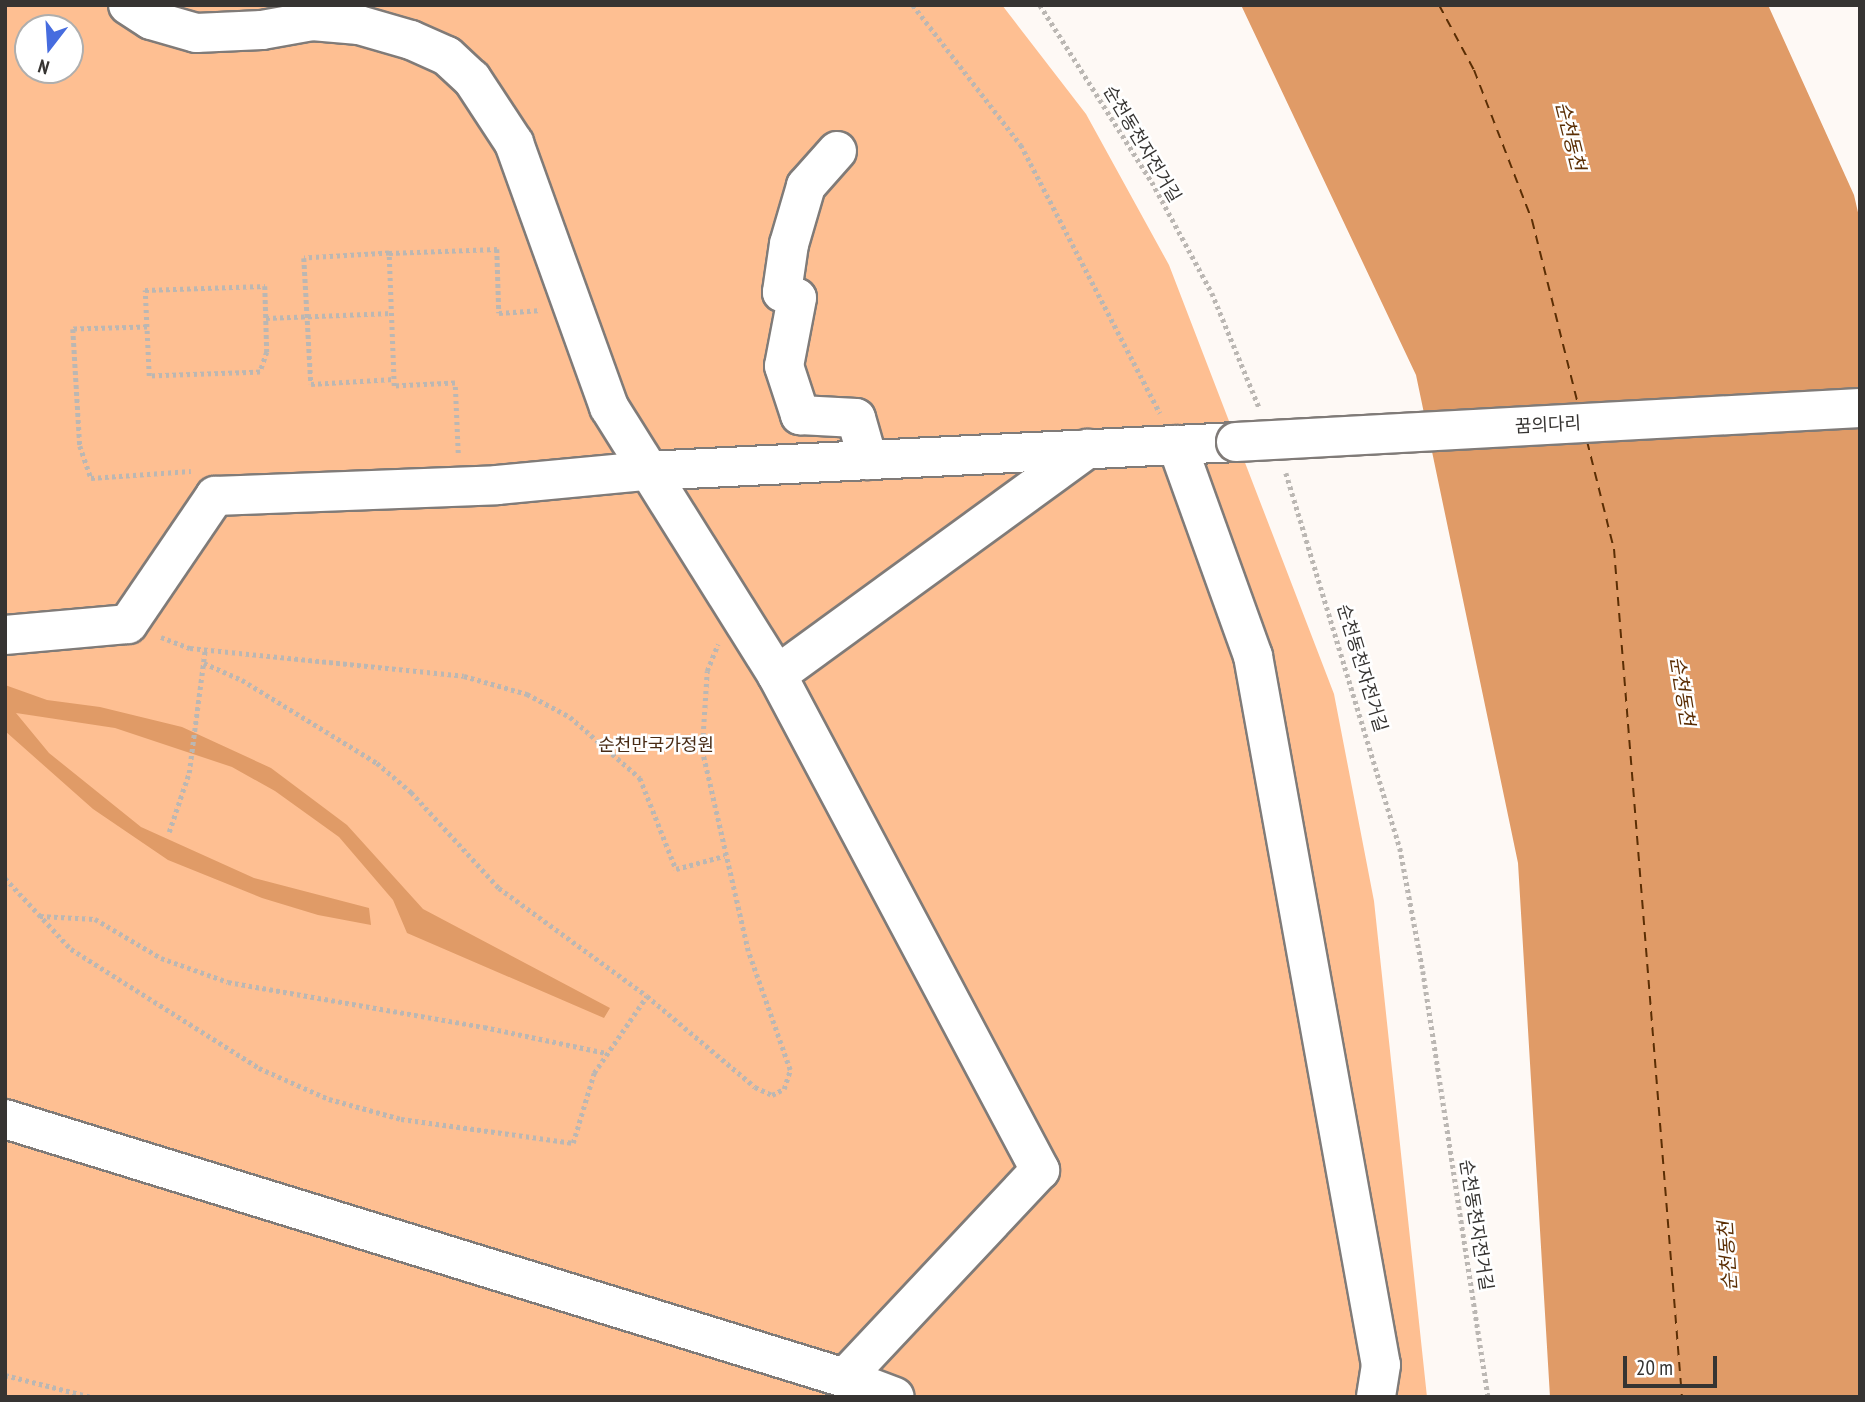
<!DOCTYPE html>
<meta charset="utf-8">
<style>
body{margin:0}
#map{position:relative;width:1865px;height:1402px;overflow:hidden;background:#fef9f5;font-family:"PT Sans Narrow","Noto Sans KR",sans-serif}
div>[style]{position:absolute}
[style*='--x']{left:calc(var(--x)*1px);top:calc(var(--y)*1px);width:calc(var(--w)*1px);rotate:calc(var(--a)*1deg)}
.green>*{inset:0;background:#febf92}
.water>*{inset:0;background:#e09b67}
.ferry>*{height:2px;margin-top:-1px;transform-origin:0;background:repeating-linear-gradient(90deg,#5b2e04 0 9px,transparent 0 16px)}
.path>*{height:4.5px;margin-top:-2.25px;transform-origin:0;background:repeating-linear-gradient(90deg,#bbb7b3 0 3.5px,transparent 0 7px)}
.roads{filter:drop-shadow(2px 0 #807b78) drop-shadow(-2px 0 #807b78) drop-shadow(0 2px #807b78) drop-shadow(0 -2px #807b78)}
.minor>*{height:38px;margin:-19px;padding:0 19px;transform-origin:19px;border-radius:19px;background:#fff}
.bridges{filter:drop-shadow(2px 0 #807b78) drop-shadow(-2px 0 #807b78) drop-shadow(0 2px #807b78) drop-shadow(0 -2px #807b78)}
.minor-bridge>*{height:38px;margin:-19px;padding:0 19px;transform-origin:19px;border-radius:19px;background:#fff}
span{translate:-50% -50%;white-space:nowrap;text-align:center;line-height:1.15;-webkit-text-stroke:5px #fff;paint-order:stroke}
.street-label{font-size:18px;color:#363432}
.park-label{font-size:18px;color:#492c16}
.water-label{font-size:19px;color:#5b2e04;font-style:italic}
.frame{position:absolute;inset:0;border:7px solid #363432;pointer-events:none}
.north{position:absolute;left:14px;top:14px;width:70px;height:70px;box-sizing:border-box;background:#fff;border:2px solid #afaead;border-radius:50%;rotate:197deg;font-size:19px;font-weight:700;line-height:28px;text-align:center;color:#363432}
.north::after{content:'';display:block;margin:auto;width:24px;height:32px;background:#466cdf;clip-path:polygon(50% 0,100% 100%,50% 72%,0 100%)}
.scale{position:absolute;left:1623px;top:1356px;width:94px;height:32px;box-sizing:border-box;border:4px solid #363432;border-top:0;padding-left:9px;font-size:21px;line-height:24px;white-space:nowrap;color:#363432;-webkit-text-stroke:5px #fff;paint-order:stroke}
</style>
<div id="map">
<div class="green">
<div style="clip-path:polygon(evenodd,5px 5px,1002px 5px,1086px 114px,1169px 265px,1334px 694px,1374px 901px,1427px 1397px,5px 1397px,5px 5px,28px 28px,70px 28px,70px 70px,28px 70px,28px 28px)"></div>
</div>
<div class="water">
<div style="clip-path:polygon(1241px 5px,1768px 5px,1854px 195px,1860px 221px,1860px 1397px,1550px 1397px,1518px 863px,1416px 375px)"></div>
<div style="clip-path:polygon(5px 685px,47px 700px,100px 707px,182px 727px,271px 768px,347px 825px,423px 909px,610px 1008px,604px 1018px,407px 933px,393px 900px,339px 837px,275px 791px,232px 767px,115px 728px,16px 713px,49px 753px,141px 827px,254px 878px,369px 908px,371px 925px,318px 915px,262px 898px,168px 860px,93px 809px,5px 731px)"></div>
</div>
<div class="ferry">
<div style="--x:1439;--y:5;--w:74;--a:61.7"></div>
<div style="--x:1474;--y:70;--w:161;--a:68.9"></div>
<div style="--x:1532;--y:220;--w:191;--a:76"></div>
<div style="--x:1587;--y:441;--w:111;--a:76"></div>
<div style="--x:1614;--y:549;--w:851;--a:85.42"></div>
</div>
<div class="path">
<div style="--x:913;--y:5;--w:177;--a:52.4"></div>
<div style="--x:1021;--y:145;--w:302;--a:62.6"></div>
<div style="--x:1040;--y:5;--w:209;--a:57.7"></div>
<div style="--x:1152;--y:182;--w:126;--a:61.6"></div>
<div style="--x:1212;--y:293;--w:123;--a:67.6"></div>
<div style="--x:389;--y:253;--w:85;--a:176.6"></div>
<div style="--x:304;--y:258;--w:126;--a:86.8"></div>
<div style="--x:311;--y:384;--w:83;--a:-3.4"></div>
<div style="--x:265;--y:286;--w:66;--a:88.3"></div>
<div style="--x:267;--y:352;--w:21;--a:109"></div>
<div style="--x:260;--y:372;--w:111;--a:177.9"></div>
<div style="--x:149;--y:376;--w:86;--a:-92.7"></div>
<div style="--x:145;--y:290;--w:120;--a:-1.9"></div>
<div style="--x:266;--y:318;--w:126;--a:-2.3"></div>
<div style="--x:147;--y:327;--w:74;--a:178.5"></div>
<div style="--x:73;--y:329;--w:117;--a:86.6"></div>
<div style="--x:80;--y:446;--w:34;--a:71"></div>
<div style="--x:91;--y:478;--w:100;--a:-4"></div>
<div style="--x:458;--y:453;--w:70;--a:-92.5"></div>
<div style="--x:455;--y:383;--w:61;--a:177.2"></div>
<div style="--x:394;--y:386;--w:133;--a:-92.2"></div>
<div style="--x:389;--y:253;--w:108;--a:-2.1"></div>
<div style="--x:497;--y:249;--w:64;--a:88.2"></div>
<div style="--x:499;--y:313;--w:39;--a:-4"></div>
<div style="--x:1286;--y:473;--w:392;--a:73.1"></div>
<div style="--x:1400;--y:848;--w:125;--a:79.4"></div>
<div style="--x:1423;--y:971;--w:431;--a:81.3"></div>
<div style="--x:161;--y:637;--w:31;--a:21"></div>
<div style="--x:190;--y:648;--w:275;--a:5.8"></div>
<div style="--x:464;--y:676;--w:66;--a:15.9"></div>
<div style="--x:527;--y:694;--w:49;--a:28.1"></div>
<div style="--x:570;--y:717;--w:93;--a:41.1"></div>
<div style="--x:640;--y:778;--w:98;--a:68.4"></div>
<div style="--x:676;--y:869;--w:50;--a:-15.2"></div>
<div style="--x:204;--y:663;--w:42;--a:24.1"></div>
<div style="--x:242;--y:680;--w:158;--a:31.6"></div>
<div style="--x:377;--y:763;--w:45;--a:40.5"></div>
<div style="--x:411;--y:792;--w:130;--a:47.5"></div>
<div style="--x:499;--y:888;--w:183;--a:36.1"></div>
<div style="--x:647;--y:996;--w:141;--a:40.1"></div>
<div style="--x:755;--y:1087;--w:19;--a:25"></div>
<div style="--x:772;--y:1095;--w:13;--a:-27"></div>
<div style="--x:784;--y:1089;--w:20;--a:-72"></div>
<div style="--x:790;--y:1070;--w:126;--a:-109.4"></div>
<div style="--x:748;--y:951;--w:206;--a:-102.9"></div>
<div style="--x:702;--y:750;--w:79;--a:-86.4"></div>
<div style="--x:707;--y:671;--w:29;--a:-68"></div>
<div style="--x:169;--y:832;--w:62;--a:-71.3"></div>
<div style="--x:189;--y:773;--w:124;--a:-82.6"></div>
<div style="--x:5;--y:878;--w:97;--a:47.1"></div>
<div style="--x:71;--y:949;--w:222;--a:32.3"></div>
<div style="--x:259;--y:1068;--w:77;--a:23.9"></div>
<div style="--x:329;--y:1099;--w:75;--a:15.5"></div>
<div style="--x:401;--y:1119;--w:174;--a:7.9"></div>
<div style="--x:573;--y:1143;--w:73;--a:-73.3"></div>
<div style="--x:594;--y:1073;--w:93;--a:-55.5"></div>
<div style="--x:40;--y:916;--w:55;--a:3.1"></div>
<div style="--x:95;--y:919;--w:77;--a:30.6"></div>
<div style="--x:161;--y:958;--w:71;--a:19.7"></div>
<div style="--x:228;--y:982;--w:260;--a:10"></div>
<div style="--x:484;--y:1027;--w:125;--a:12"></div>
<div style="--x:5;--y:1375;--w:89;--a:14.3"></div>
<div style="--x:208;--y:1397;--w:14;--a:0"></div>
</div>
<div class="roads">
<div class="minor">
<div style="--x:128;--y:5;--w:27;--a:33"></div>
<div style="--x:151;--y:20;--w:47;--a:16.1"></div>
<div style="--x:196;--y:33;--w:66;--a:-2.6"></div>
<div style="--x:262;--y:30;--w:51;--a:-10.2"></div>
<div style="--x:312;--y:21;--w:47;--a:4.9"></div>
<div style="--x:359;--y:25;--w:54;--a:16.1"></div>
<div style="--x:411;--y:40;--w:39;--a:24"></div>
<div style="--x:447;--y:56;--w:34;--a:43"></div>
<div style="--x:472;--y:79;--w:77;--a:56.7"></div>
<div style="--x:514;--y:143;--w:281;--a:70.2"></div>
<div style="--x:609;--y:407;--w:316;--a:57.9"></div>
<div style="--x:777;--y:675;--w:561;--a:62.02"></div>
<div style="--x:1040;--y:1170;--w:285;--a:133.2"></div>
<div style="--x:845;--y:1378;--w:53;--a:20.8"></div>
<div style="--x:837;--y:151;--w:47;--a:131.5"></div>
<div style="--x:806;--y:186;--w:60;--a:106.3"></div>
<div style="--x:789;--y:244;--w:49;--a:98.3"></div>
<div style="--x:782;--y:292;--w:16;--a:22"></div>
<div style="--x:797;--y:298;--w:69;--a:100.8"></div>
<div style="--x:784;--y:366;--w:52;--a:71.9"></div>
<div style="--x:800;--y:415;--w:56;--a:3.1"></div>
<div style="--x:856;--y:418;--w:44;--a:74.1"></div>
<div style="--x:1177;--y:445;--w:224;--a:70.2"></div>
<div style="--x:1253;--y:656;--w:720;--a:79.77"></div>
<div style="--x:1381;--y:1365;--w:32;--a:99"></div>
<div style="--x:5;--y:635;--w:123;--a:-5.1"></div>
<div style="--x:128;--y:624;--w:155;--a:-55.8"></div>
<div style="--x:215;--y:496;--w:282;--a:-2.2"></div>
<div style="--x:497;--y:485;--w:150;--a:-5.4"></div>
<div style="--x:646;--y:471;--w:591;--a:-2.81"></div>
<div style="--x:777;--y:675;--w:384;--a:-36.1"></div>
<div style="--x:5;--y:1119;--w:879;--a:17.14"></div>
</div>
</div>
<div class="bridges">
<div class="minor-bridge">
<div style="--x:1236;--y:442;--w:625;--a:-3.12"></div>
</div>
</div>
<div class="street-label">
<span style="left:1142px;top:144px;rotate:59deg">순천동천자전거길</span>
<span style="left:1548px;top:425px;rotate:-3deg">꿈의다리</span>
<span style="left:1362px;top:668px;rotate:73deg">순천동천자전거길</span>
<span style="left:1476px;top:1225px;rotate:81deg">순천동천자전거길</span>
</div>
<div class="park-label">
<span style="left:656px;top:745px">순천만국가정원</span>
</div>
<div class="water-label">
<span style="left:1570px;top:136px;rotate:76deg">순천동천</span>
<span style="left:1682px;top:691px;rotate:81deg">순천동천</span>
<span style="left:1728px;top:1256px;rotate:-94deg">순천동천</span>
</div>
<div class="frame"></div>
<div class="north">N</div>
<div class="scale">20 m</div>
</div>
